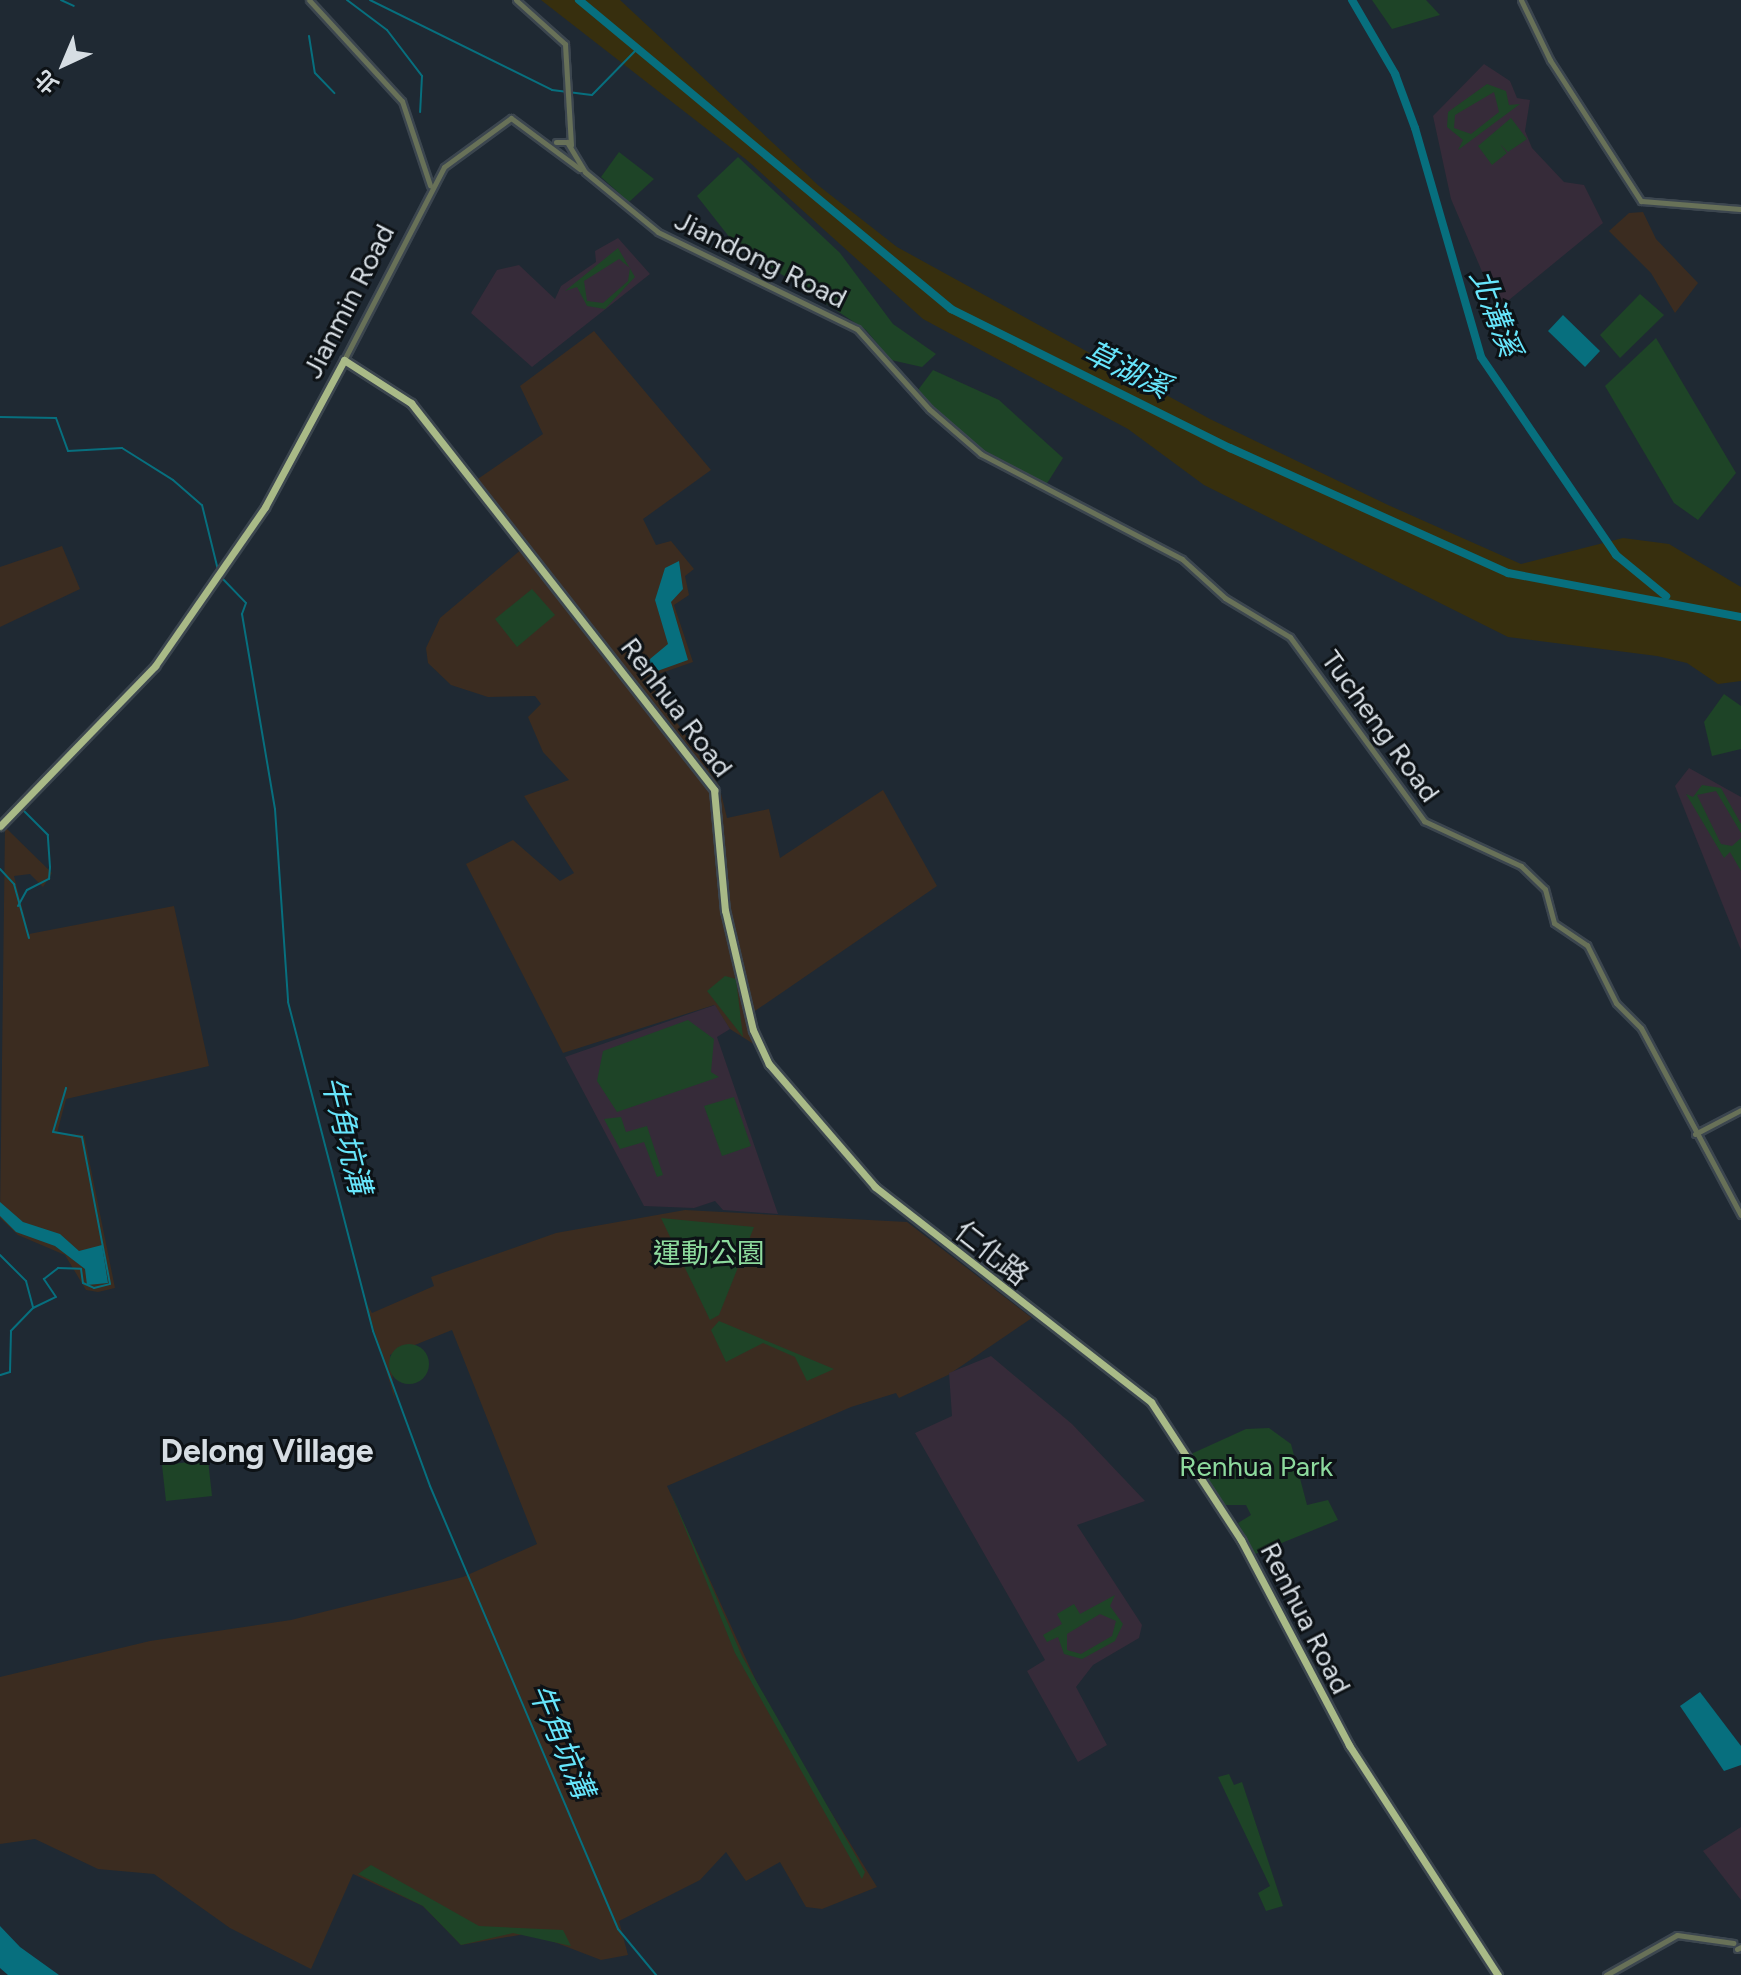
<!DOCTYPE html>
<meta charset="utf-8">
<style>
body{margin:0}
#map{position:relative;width:1741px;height:1975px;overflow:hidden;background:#1f2933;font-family:Figtree,"Noto Sans TC",sans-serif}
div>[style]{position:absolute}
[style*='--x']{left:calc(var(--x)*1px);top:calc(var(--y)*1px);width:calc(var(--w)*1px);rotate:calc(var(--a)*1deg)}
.industrial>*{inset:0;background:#3b2c20}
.education>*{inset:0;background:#362b39}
.green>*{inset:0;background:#1e4427}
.round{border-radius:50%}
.sand>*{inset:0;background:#372f0e}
.water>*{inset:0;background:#076f7e}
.stream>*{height:2px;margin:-1px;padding:0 1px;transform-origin:1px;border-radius:1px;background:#076f7e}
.river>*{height:8px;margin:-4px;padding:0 4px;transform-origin:4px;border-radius:4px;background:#076f7e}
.roads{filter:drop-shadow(2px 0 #3c464f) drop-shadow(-2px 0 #3c464f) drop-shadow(0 2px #3c464f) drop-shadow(0 -2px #3c464f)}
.minor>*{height:5px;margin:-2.5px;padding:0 2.5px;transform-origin:2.5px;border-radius:2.5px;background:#687158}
.major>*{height:7px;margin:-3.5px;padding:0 3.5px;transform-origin:3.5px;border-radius:3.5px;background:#a9ba87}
span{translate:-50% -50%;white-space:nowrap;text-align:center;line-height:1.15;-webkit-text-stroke:6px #0d1216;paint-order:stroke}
.street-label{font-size:28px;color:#d6dde3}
.park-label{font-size:28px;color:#8dda9d}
.water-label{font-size:30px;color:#67e5fb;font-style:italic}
.quarter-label{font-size:32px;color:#d6dde3;font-weight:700}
.north{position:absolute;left:24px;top:24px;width:80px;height:80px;-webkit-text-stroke:6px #0d1216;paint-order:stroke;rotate:224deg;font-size:22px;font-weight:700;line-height:32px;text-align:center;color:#d6dde3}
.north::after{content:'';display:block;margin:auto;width:28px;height:36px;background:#d6dde3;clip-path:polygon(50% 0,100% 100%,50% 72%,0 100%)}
</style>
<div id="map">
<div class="industrial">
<div style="clip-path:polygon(1643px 212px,1656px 239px,1698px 283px,1675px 313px,1651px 273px,1609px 231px,1629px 213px)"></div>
<div style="clip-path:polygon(594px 331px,711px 470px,643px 519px,656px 545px,671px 541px,694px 569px,685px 576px,689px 595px,674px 605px,693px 662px,647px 678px,719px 785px,727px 818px,769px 809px,780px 858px,883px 790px,937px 886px,752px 1013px,763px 1050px,730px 1029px,714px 1005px,563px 1053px,466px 864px,513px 840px,560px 881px,574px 873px,524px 796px,569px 780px,543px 752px,528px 717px,541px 704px,535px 696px,488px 697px,451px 685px,428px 663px,426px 648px,440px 618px,523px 548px,472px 483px,543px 434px,520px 386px)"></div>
<div style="clip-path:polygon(62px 546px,80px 589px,0 627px,0 567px)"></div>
<div style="clip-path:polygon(5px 827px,52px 873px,43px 887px,30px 874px,14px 876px,29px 934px,174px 906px,209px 1066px,66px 1099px,57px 1133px,84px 1135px,115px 1288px,98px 1292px,86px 1290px,65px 1255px,18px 1235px,0 1218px)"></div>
<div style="clip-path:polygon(685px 1210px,907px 1222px,1032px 1318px,948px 1375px,899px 1398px,896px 1393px,851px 1407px,667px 1486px,773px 1718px,877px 1887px,822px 1909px,806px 1907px,780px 1862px,746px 1881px,726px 1852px,700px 1880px,619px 1921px,628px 1955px,601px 1960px,531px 1933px,461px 1945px,423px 1906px,353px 1874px,311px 1969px,230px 1928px,154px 1874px,98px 1869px,35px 1839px,0 1844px,0 1677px,150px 1641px,291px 1620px,463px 1577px,537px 1544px,452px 1330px,390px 1355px,395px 1400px,365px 1300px,372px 1313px,434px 1286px,431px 1277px,556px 1233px)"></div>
</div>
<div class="education">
<div style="clip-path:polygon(1484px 64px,1510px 81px,1517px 98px,1530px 100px,1525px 131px,1532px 148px,1564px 182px,1584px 185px,1603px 223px,1498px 309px,1451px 199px,1433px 116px)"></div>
<div style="clip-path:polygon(618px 238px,650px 274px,532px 367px,471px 313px,497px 270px,519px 265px,555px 299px,561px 286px,596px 262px,595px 251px)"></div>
<div style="clip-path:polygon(1689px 768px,1741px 797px,1741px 950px,1675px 786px)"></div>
<div style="clip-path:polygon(715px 1005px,730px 1029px,717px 1037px,778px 1214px,723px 1210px,715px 1201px,694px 1208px,644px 1206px,565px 1057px)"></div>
<div style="clip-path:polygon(991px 1356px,1072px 1424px,1145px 1501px,1077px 1525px,1142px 1625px,1139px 1638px,1093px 1665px,1076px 1687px,1107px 1745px,1078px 1762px,1027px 1671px,1045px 1660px,915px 1433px,952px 1416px,949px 1373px)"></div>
<div style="clip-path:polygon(1741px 1827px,1741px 1900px,1703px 1851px)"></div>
</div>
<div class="green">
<div style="clip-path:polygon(1372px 0,1426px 0,1440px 15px,1392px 29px)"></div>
<div style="clip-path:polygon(evenodd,1487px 84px,1506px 91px,1509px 105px,1520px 104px,1458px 150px,1463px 140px,1447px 127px,1448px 112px,1487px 84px,1494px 92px,1499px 112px,1471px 134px,1454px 128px,1455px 115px,1494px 92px)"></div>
<div style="clip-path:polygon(1511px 118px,1527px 139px,1508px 152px,1500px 144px,1507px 153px,1492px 165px,1478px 146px)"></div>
<div style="clip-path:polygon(619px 152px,654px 179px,629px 202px,601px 177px)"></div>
<div style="clip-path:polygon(738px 157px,840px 253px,893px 324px,936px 354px,922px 367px,891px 360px,866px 330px,734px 243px,697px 196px)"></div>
<div style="clip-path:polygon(evenodd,618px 248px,635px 277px,605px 309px,587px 306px,577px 287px,565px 291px,618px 248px,619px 259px,630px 268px,628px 281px,603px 303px,587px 301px,584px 281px,619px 259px)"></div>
<div style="clip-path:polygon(1640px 294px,1664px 315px,1620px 358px,1600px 335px)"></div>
<div style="clip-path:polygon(1656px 338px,1736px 473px,1698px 520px,1674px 503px,1605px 386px)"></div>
<div style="clip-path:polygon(933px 370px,999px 400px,1063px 458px,1046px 485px,975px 445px,926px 399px,918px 390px)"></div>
<div style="clip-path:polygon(532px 589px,555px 615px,517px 647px,495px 619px)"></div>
<div style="clip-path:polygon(1724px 694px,1741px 706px,1741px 749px,1712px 756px,1704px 722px)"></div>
<div style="clip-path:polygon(1702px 785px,1721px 788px,1741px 824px,1741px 833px,1716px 791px,1697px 795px,1721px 844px,1732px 846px,1741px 838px,1741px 871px,1730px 852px,1724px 858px,1686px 794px,1693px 797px)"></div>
<div style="clip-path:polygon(725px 976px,736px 979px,743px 1037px,707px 991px)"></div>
<div style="clip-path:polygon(688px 1020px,714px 1039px,711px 1072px,719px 1077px,617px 1112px,597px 1081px,603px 1051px)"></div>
<div style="clip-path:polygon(734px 1097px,751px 1146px,722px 1156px,704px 1106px)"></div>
<div style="clip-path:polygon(621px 1117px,626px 1132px,647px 1126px,663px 1175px,657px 1177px,644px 1142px,620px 1149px,604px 1119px)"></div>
<div style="clip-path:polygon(661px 1218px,754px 1227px,719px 1315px,710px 1320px)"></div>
<div style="clip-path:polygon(719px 1321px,834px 1369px,807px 1381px,795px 1357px,763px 1343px,726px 1362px,711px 1330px)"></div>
<div class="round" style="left:389px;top:1344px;width:40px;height:40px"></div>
<div style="clip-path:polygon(1269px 1428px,1291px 1444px,1307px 1505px,1328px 1500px,1338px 1520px,1255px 1554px,1238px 1523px,1251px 1515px,1246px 1505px,1225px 1505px,1191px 1454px,1246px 1429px)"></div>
<div style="clip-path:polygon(208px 1460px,212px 1496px,166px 1501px,162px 1465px)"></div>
<div style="clip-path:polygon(670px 1491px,742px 1656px,865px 1872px,862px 1879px,735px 1653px)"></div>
<div style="clip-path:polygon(evenodd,1115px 1595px,1110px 1606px,1123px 1624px,1115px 1641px,1082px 1659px,1064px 1654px,1058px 1637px,1047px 1642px,1043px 1635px,1062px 1624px,1057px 1614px,1074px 1604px,1080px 1614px,1115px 1595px,1100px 1614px,1116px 1621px,1112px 1636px,1081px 1654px,1067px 1650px,1067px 1634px,1100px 1614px)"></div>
<div style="clip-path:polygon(1229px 1774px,1234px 1785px,1242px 1782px,1283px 1906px,1266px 1911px,1258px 1893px,1270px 1886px,1218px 1777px)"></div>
<div style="clip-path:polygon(371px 1865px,479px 1926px,563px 1930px,571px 1946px,513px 1933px,461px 1945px,423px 1906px,358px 1874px)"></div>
</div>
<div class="sand">
<div style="clip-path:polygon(541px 0,620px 0,819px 186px,897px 247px,1210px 419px,1388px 505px,1521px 564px,1623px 538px,1669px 544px,1741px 587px,1741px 681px,1718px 684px,1687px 663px,1657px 656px,1508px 637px,1204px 485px,1128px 429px,923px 319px,748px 161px)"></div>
</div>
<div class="water">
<div style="clip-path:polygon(1563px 315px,1600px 351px,1585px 367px,1548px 331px)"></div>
<div style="clip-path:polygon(679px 561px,683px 589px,671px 602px,688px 660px,649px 674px,644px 664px,668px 644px,655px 600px,665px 568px)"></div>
<div style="clip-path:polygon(0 1202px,23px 1222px,60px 1234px,79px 1251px,102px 1245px,108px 1283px,87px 1285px,85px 1269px,55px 1246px,16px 1232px,0 1216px)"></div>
<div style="clip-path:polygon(1700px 1692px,1741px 1746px,1741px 1765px,1724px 1771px,1680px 1706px)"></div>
<div style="clip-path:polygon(0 1926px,20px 1947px,59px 1975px,8px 1975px,0 1968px)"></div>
</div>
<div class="stream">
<div style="--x:61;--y:0;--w:14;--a:25"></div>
<div style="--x:347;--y:0;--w:50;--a:36.9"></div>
<div style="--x:387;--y:30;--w:58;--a:52.7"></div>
<div style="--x:422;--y:76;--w:36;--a:93"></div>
<div style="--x:370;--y:0;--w:203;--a:26.3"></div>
<div style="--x:552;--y:90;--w:40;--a:7.1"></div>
<div style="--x:592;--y:95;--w:63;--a:-45.6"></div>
<div style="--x:309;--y:36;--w:37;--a:81"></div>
<div style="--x:315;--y:73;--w:28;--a:46"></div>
<div style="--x:0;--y:417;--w:56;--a:1"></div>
<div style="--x:56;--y:418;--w:35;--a:70"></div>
<div style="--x:68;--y:451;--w:54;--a:-3.2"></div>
<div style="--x:122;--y:448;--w:60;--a:32.1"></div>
<div style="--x:173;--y:480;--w:38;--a:41"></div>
<div style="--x:202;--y:505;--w:67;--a:76.2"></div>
<div style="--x:220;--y:576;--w:37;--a:46"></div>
<div style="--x:246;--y:603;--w:12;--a:110"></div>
<div style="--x:242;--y:614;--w:198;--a:80.4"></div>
<div style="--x:275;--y:809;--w:193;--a:86.1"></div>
<div style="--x:288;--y:1002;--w:340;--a:75.5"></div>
<div style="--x:373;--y:1331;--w:165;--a:69.8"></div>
<div style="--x:430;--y:1486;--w:481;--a:67"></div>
<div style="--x:618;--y:1929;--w:60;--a:50.4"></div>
<div style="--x:0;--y:869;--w:21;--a:47"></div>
<div style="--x:14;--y:884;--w:56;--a:74.5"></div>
<div style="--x:18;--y:906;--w:18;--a:-61"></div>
<div style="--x:27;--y:890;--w:25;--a:-27"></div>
<div style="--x:49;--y:879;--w:12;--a:-85"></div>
<div style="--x:50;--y:867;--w:32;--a:-94"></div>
<div style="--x:48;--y:835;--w:35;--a:-135"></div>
<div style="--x:0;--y:1255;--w:37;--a:45"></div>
<div style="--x:26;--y:1281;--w:28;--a:75"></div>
<div style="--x:33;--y:1308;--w:32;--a:134"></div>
<div style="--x:11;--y:1331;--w:41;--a:91.4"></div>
<div style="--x:10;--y:1372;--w:10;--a:163"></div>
<div style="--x:33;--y:1308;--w:25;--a:-26"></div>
<div style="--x:56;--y:1297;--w:22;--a:-124"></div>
<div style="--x:44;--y:1279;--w:18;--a:-38"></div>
<div style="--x:58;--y:1268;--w:23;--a:2"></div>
<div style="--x:81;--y:1269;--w:14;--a:82"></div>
<div style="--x:83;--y:1283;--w:12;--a:24"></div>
<div style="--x:94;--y:1288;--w:16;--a:-14"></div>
<div style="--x:110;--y:1284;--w:150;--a:-100.8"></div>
<div style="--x:82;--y:1137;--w:29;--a:-170"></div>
<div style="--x:53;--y:1132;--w:46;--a:-73.5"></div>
</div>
<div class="river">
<div style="--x:579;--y:0;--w:484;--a:39.7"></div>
<div style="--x:951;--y:309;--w:312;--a:26.5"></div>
<div style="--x:1230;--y:448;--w:305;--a:24.2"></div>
<div style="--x:1508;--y:573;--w:237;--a:10.7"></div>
<div style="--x:1352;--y:0;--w:86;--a:59.8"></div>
<div style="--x:1395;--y:74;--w:58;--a:69.7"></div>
<div style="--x:1415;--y:128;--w:238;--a:73.9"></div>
<div style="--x:1481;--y:357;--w:240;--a:55.7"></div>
<div style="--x:1616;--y:555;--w:65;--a:39.4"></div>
</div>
<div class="roads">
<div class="minor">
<div style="--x:309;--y:0;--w:137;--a:47.4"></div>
<div style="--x:402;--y:101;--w:89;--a:71.6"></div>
<div style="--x:516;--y:0;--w:66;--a:41.9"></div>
<div style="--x:565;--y:44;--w:101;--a:86.6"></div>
<div style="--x:1521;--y:0;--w:67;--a:64.2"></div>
<div style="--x:1550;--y:60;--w:168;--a:57.2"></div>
<div style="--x:1641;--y:201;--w:100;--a:4.6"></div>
<div style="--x:556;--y:142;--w:11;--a:0"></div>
<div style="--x:567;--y:142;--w:35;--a:59"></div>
<div style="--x:585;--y:172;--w:94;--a:39.4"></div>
<div style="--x:658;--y:232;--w:221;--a:26"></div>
<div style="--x:857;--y:329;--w:108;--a:48"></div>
<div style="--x:929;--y:409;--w:69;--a:40.9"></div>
<div style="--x:981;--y:454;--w:227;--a:27.6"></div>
<div style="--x:1182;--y:559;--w:58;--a:42.2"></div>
<div style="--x:1225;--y:598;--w:76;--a:31"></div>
<div style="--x:1290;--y:637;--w:228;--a:53.9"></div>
<div style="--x:1424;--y:821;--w:107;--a:24.9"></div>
<div style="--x:1521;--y:866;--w:33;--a:44"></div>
<div style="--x:1545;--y:889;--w:35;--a:75"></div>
<div style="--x:1554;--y:923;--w:40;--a:34"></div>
<div style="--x:1587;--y:945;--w:65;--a:63.4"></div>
<div style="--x:1616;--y:1003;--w:35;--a:45"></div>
<div style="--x:1641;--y:1028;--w:212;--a:61.9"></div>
<div style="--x:344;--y:360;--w:217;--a:-62.6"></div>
<div style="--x:444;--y:167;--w:83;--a:-36.2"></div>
<div style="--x:511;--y:118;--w:86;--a:36.5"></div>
<div style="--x:1695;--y:1134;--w:52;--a:-27.6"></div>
<div style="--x:1737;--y:1949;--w:4;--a:-27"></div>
<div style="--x:1606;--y:1975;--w:81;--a:-29.4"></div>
<div style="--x:1677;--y:1935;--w:57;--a:8.1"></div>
</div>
<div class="major">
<div style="--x:0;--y:826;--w:223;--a:-45.9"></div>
<div style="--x:155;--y:666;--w:193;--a:-55.3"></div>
<div style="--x:265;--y:507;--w:167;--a:-61.7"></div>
<div style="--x:344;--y:360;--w:80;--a:32.7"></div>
<div style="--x:411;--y:403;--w:492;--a:51.9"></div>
<div style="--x:714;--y:790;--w:121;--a:84.8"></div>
<div style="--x:725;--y:910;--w:123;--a:76.9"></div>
<div style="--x:753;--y:1030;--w:38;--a:65"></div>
<div style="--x:769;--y:1064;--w:162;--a:49.2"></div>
<div style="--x:875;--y:1187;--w:350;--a:37.9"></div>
<div style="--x:1151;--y:1402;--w:165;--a:56.9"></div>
<div style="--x:1241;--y:1540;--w:232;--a:62.2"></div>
<div style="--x:1349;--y:1745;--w:274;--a:57.1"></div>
</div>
</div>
<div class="street-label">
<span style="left:761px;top:259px;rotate:26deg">Jiandong Road</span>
<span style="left:348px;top:301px;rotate:-63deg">Jianmin Road</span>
<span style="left:677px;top:707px;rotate:53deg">Renhua Road</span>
<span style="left:1381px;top:726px;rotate:54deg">Tucheng Road</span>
<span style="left:992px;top:1253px;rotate:38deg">仁化路</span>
<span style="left:1306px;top:1618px;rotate:63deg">Renhua Road</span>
</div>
<div class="park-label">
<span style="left:709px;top:1253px">運動公園</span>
<span style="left:1256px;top:1466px">Renhua Park</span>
</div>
<div class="water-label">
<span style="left:1495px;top:313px;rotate:69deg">北溝溪</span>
<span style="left:1127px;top:370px;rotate:26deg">草湖溪</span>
<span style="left:346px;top:1135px;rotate:76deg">牛角坑溝</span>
<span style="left:561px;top:1741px;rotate:67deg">牛角坑溝</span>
</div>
<div class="quarter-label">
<span style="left:267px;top:1451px">Delong Village</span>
</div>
<div class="north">北</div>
</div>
